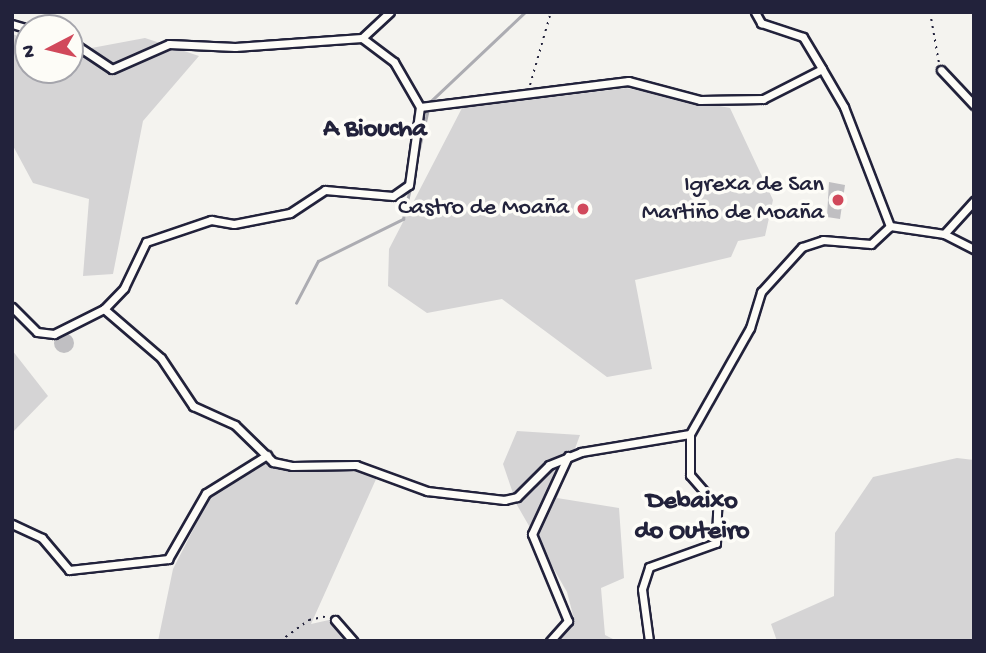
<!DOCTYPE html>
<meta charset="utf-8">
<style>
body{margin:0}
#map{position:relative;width:986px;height:653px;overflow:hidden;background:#f4f3ef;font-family:"Gochi Hand",sans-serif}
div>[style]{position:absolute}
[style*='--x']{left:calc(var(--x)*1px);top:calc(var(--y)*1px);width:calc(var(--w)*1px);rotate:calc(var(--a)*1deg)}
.green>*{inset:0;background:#d5d4d5}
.stream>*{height:2.5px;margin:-1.25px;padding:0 1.25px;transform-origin:1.25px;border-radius:1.25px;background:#acacb2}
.building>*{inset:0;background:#c0bfc2}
.round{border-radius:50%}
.path>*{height:2px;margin-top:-1px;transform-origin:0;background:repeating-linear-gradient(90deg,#22223b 0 2px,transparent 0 7px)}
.roads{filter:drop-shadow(2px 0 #22223b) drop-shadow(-2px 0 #22223b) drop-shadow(0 2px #22223b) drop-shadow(0 -2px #22223b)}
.minor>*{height:7px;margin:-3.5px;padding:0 3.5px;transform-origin:3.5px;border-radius:3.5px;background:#fdfcf7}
.dots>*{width:19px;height:19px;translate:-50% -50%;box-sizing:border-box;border:4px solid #fdfcf7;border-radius:50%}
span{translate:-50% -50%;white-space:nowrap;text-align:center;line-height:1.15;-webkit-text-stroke:7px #fdfcf7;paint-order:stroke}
.poi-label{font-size:24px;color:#22223b}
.right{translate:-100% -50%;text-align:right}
.neighbourhood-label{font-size:26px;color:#22223b;font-weight:700}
.frame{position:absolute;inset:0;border:14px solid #22223b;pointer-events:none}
.north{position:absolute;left:14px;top:14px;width:70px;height:70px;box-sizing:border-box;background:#fdfcf7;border:2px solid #a5a5ac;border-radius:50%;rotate:263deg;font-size:19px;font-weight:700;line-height:28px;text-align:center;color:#22223b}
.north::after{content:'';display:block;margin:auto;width:24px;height:32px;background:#d1495b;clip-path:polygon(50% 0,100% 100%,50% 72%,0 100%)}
</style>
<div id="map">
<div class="green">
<div style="clip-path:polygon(12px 34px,28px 39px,28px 70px,70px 70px,70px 52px,145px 38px,199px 56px,143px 121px,113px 274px,83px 276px,89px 199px,33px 183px,12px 144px)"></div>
<div style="clip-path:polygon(626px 88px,730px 108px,773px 200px,765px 236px,738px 241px,731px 257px,635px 280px,652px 369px,607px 377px,502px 299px,427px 313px,388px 286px,389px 249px,462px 108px)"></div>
<div style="clip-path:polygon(12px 350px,48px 396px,12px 433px)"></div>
<div style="clip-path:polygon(517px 431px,580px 435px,557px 498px,619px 508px,624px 578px,601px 588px,605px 635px,617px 641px,541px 641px,574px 619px,567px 592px,517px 505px,503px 464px)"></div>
<div style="clip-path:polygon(957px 458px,974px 460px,974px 641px,777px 641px,771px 624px,834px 596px,835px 533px,873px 477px)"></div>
<div style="clip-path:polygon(266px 462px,294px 471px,347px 467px,377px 477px,311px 624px,329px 620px,349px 641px,158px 641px,173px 569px,212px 493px)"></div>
</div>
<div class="stream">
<div style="--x:431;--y:101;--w:129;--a:-43.4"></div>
<div style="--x:296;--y:303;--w:47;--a:-62.4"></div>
<div style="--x:318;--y:261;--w:95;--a:-26.3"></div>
<div style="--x:403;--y:219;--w:109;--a:-77.2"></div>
</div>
<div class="building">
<div style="clip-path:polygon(829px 182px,845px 185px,840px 219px,827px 217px)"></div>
<div class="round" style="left:54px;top:333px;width:20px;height:20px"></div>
</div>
<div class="path">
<div style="--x:930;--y:12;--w:52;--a:80"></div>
<div style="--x:530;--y:85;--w:76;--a:-74"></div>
<div style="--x:280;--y:641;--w:36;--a:-36"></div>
<div style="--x:309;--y:620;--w:19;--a:-12"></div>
</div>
<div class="roads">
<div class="minor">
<div style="--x:755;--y:12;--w:13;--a:61"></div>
<div style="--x:761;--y:23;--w:44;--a:18.4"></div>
<div style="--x:803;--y:37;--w:37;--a:59"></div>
<div style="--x:12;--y:24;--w:17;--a:17"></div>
<div style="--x:70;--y:41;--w:50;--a:33.7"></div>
<div style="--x:112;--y:69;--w:62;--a:-23.7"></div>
<div style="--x:169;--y:44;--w:66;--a:2.6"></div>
<div style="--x:235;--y:47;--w:127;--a:-4.1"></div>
<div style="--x:362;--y:38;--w:38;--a:-43"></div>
<div style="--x:941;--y:70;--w:48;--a:46.7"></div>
<div style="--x:420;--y:107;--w:210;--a:-7.1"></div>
<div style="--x:628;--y:81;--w:74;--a:14.8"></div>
<div style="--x:700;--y:100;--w:63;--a:-0.9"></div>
<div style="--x:763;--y:99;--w:66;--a:-27"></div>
<div style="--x:822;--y:69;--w:44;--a:59.9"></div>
<div style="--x:844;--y:107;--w:128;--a:68.9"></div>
<div style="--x:890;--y:226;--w:55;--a:8.4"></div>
<div style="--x:944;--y:234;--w:34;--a:27"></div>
<div style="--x:944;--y:234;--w:45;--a:-47.7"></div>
<div style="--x:12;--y:307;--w:35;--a:45"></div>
<div style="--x:37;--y:332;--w:17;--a:7"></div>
<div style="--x:54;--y:334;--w:56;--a:-26.6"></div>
<div style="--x:104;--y:309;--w:29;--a:-46"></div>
<div style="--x:124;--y:288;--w:51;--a:-64.4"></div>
<div style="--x:146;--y:242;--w:69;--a:-18.7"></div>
<div style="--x:211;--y:220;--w:23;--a:10"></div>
<div style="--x:234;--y:224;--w:57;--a:-11.1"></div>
<div style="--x:290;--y:213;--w:42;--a:-33.3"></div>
<div style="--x:325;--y:190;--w:68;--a:5"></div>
<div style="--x:393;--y:196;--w:19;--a:-35"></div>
<div style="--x:409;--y:185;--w:79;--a:-82"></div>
<div style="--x:420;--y:107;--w:52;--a:-120"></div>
<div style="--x:394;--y:62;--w:40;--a:-143"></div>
<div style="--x:104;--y:309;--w:75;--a:40.7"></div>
<div style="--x:161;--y:358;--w:58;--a:56.3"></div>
<div style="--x:193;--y:406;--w:46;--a:24.3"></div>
<div style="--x:235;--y:425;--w:53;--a:44.2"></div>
<div style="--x:273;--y:462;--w:19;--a:12"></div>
<div style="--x:292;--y:466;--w:64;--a:-0.9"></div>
<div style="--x:356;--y:465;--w:76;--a:20.1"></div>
<div style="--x:427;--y:491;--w:78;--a:6.7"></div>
<div style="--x:504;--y:500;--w:13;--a:-13"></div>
<div style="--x:517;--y:497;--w:45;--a:-45"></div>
<div style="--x:549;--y:465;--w:35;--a:-22"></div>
<div style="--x:581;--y:452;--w:110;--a:-9.4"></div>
<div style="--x:12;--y:524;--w:33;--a:25"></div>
<div style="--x:42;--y:538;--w:42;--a:49.8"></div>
<div style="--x:69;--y:570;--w:100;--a:-6.3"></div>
<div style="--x:168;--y:559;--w:76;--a:-60.1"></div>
<div style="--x:206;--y:493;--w:72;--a:-31.9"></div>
<div style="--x:335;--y:620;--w:28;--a:49"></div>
<div style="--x:550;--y:641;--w:27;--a:-48"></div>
<div style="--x:568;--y:621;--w:94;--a:-112.5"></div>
<div style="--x:532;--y:534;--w:86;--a:-65.2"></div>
<div style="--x:649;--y:641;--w:52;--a:-97.7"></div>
<div style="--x:642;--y:589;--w:23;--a:-72"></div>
<div style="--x:649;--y:567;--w:71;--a:-19.7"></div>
<div style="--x:716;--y:543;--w:37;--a:-88"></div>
<div style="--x:717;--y:506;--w:41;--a:-131.1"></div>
<div style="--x:690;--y:475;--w:41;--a:-90"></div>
<div style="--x:690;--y:434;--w:122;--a:-60.5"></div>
<div style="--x:750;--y:328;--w:38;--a:-73"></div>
<div style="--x:761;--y:292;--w:61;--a:-47.7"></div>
<div style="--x:802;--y:247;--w:22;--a:-18"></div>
<div style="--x:823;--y:240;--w:48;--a:4.8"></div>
<div style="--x:871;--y:244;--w:26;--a:-43"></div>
</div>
</div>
<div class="dots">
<div style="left:838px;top:200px;background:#d1495b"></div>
<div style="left:583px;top:209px;background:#d1495b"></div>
</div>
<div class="poi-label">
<span class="right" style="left:824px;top:200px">Igrexa de San<br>Martiño de Moaña</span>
<span class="right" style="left:569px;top:209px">Castro de Moaña</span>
</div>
<div class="neighbourhood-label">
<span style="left:375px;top:131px">A Bioucha</span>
<span style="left:692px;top:518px">Debaixo<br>do Outeiro</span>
</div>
<div class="frame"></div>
<div class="north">N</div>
</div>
